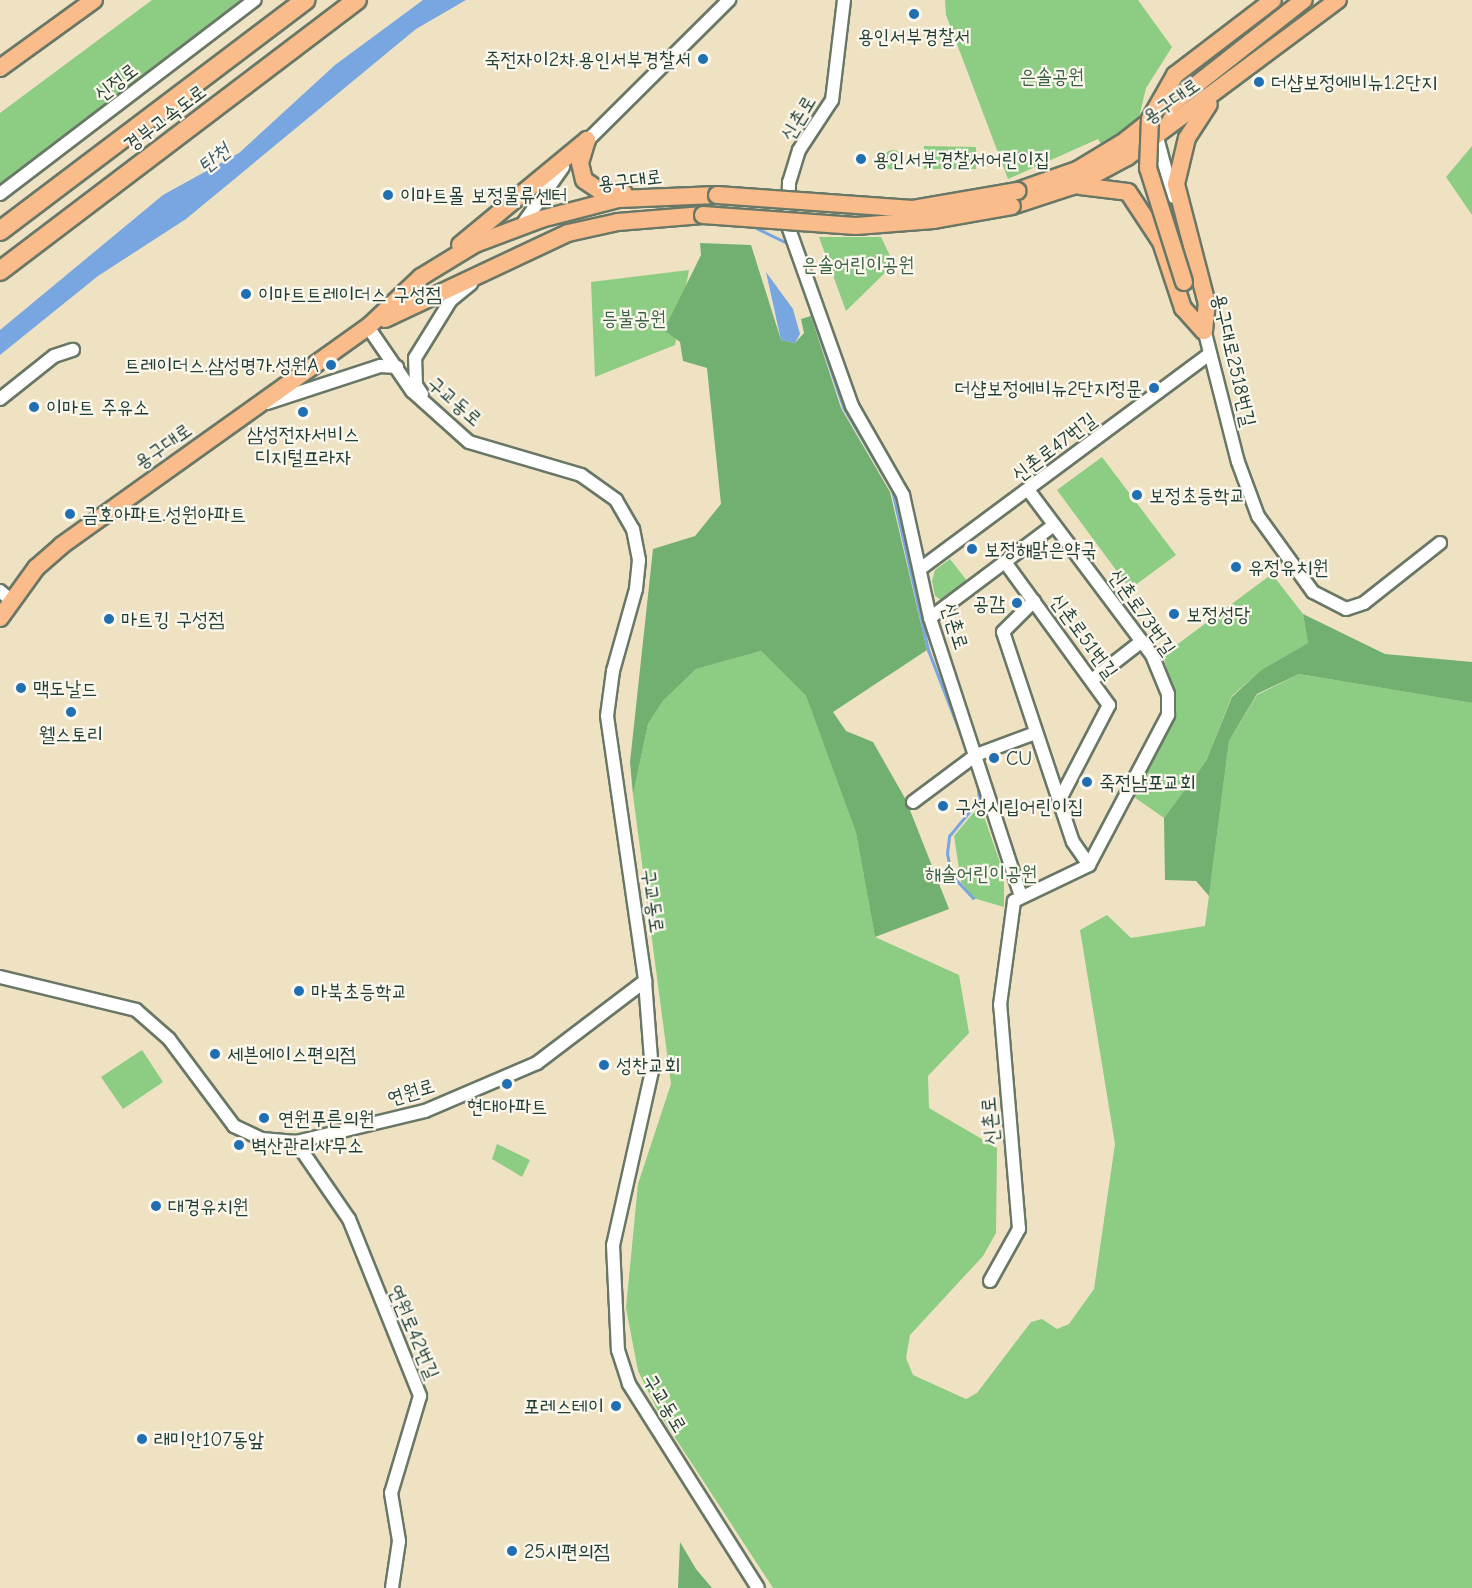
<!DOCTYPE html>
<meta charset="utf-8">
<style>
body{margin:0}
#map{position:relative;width:1472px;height:1588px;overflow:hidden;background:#efe2c3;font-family:"Comic Neue","Poor Story",sans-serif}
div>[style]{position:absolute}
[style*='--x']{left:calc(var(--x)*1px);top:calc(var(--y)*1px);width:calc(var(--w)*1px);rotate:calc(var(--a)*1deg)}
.green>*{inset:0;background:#8ccc83}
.round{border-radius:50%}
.forest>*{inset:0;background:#71b071}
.water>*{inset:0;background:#77a6e1}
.stream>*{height:3px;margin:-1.5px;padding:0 1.5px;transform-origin:1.5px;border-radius:1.5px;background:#77a6e1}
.roads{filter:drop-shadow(2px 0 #687766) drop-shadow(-2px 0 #687766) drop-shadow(0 2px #687766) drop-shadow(0 -2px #687766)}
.minor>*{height:12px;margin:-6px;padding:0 6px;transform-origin:6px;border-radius:6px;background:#fff}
.major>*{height:16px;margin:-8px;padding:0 8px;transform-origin:8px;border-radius:8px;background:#f9bc8a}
.highway>*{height:18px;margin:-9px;padding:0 9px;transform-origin:9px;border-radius:9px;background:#f9bc8a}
.bridges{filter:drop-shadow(2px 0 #687766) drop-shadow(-2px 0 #687766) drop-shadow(0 2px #687766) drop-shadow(0 -2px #687766)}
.major-bridge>*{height:16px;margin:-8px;padding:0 8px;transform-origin:8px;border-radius:8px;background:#f9bc8a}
.dots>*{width:16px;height:16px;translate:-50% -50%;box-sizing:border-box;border:3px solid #fbf7ec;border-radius:50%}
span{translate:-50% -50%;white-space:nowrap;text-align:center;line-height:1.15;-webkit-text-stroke:4.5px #fbf7ec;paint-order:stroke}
.poi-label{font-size:20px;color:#1f3d34}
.right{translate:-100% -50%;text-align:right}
.left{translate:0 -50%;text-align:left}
.park-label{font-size:20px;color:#3a6148}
.street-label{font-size:20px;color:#1f3d34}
.water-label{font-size:21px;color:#395c68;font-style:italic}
</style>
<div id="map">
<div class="green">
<div style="clip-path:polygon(152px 0,242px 0,0 186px,0 113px)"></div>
<div style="clip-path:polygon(945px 0,1138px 0,1172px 47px,1146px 88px,1138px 122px,1101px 144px,1098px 139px,1008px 179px,946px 15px)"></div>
<div style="clip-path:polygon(924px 146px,976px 147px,976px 169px,924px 169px)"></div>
<div style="clip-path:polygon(1472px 146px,1472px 215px,1446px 177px)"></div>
<div class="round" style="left:883px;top:150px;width:20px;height:20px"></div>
<div style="clip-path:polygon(819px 237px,881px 237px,894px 264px,846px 311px)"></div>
<div style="clip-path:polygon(689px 270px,675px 345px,595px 377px,591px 282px)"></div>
<div style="clip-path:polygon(1102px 457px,1176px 555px,1130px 589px,1057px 490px)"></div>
<div style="clip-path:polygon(950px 559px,968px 582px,943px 601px,935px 596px,932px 581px,935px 570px)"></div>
<div style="clip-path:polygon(1272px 574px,1303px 614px,1308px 643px,1261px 670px,1232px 696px,1206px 761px,1164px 818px,1134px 797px,1172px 724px,1176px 703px,1163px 655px)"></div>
<div style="clip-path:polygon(761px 651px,806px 696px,856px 833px,875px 937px,959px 975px,969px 1033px,928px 1076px,929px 1108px,997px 1148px,996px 1233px,983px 1256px,910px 1335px,906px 1358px,913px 1375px,966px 1399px,977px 1393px,1031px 1322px,1042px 1319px,1057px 1329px,1069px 1324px,1094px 1289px,1115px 1144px,1080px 930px,1107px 915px,1131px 938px,1205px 926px,1229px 741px,1257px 695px,1299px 674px,1472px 703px,1472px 1588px,773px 1588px,659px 1413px,638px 1371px,626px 1308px,638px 1184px,671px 1084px,633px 795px,648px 724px,663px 701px,696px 669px)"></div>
<div style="clip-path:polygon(980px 805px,1004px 874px,1004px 907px,973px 898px,961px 882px,954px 836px)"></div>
<div style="clip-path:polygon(142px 1050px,163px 1082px,123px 1109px,101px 1077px)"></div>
<div style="clip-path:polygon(497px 1144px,530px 1160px,522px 1177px,492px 1159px)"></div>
</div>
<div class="forest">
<div style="clip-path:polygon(700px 243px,751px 245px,781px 340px,795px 343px,804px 333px,801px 319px,811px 316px,841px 408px,890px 492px,927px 650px,833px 712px,846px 731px,873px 742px,906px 800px,949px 909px,875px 937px,856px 833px,806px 696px,761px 651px,696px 669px,663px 701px,648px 724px,633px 795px,630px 762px,653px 549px,695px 536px,721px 504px,707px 368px,683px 361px,680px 342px,664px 330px,701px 255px)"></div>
<div style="clip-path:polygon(1303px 614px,1385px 654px,1472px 662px,1472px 703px,1299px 674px,1257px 694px,1229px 741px,1209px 896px,1196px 881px,1165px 880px,1164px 818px,1206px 761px,1232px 697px,1261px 670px,1308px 643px)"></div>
<div style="clip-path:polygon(680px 1542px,696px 1569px,712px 1588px,678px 1588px)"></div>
</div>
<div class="water">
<div style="clip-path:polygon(423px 0,466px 0,416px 29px,186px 219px,98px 276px,0 355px,0 330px,163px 195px,239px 153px,335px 65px)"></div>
<div style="clip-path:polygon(766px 272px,793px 309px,800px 334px,795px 343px,781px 340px)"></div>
</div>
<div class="stream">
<div style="--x:752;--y:226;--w:41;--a:25.9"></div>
<div style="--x:798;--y:273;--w:141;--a:71.4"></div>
<div style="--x:843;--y:407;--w:96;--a:59.4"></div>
<div style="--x:892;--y:490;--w:164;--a:77.3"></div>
<div style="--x:928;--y:650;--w:108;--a:68.9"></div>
<div style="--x:973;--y:898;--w:33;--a:-133"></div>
<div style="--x:951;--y:874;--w:21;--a:-101"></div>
<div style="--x:947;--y:853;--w:17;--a:-83"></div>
<div style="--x:949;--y:836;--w:47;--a:-50.2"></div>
<div style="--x:979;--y:800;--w:21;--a:-95"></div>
</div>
<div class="roads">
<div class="minor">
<div style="--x:844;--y:0;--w:101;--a:96.8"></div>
<div style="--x:832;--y:100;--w:60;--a:123.4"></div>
<div style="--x:799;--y:150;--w:34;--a:107"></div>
<div style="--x:789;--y:182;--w:44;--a:91.3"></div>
<div style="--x:788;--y:226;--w:191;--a:70.4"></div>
<div style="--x:852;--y:406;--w:103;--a:60.2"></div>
<div style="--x:903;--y:495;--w:126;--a:77.6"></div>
<div style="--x:930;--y:618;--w:290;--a:71.9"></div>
<div style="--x:1155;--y:130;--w:69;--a:75"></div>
<div style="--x:583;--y:145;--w:206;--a:-44.8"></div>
<div style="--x:0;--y:194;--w:320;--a:-37.3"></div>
<div style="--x:522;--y:225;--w:71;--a:-54.7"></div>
<div style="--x:1203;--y:325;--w:141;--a:75.7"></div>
<div style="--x:1238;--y:462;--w:58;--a:69.7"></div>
<div style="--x:1258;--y:516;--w:94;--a:54.1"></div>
<div style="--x:1313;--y:592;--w:37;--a:27"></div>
<div style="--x:1346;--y:609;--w:19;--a:-18"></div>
<div style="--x:1364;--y:603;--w:97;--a:-38.3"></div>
<div style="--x:368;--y:327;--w:78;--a:55.5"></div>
<div style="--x:412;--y:391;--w:76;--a:41.8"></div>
<div style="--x:469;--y:442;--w:117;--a:16.4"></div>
<div style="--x:581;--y:475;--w:43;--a:35.5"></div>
<div style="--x:616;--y:500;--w:34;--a:60"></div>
<div style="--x:633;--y:529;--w:32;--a:79"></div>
<div style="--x:639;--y:560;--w:29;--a:96"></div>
<div style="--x:636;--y:589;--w:85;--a:105.7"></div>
<div style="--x:613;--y:671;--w:45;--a:97.6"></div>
<div style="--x:607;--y:716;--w:268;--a:81.8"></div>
<div style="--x:645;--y:981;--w:90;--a:85.6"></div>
<div style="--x:652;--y:1071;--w:178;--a:102.6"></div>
<div style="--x:613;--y:1245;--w:105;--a:87.3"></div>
<div style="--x:618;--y:1350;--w:36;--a:72"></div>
<div style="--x:629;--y:1384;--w:241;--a:57.7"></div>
<div style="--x:422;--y:394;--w:11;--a:-124"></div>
<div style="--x:416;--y:385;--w:27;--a:-92"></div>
<div style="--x:415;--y:358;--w:68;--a:-58.2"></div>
<div style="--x:451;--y:300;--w:26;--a:-39"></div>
<div style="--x:0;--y:399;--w:69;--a:-38.5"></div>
<div style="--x:54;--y:356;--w:20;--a:-18"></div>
<div style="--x:267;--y:403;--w:119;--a:-18.1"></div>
<div style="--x:380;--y:366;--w:17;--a:3"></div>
<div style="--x:1005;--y:562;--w:177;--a:54"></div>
<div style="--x:1109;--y:705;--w:108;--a:117.5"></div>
<div style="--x:920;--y:569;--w:361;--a:-36.6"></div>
<div style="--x:0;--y:591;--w:16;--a:40"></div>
<div style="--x:1034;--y:601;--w:44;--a:135"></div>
<div style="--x:1003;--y:632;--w:221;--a:71.6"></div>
<div style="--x:1073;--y:842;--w:28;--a:55"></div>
<div style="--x:930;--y:618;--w:155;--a:-36.9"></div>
<div style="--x:1092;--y:680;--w:63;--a:-38"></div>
<div style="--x:913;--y:802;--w:79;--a:-36.7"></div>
<div style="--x:976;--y:755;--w:63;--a:-20.4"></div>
<div style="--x:0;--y:977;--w:140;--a:13.6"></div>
<div style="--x:136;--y:1010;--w:44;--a:41.3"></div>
<div style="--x:169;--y:1039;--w:109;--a:53.2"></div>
<div style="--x:234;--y:1126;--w:31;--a:25"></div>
<div style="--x:262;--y:1139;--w:34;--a:5"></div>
<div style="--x:296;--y:1142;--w:133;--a:-13.5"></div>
<div style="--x:425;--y:1111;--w:122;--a:-23.2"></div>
<div style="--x:537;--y:1063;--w:136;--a:-37.2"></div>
<div style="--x:296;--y:1142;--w:93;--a:55.5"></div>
<div style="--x:349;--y:1219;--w:191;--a:68.1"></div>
<div style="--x:420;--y:1396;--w:101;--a:106.6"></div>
<div style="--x:391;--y:1493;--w:49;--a:80.5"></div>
<div style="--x:399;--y:1541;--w:48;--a:98.5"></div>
<div style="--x:990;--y:1281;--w:60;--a:-60.9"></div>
<div style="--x:1019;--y:1229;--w:225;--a:-94.8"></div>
<div style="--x:1000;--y:1005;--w:105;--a:-82.3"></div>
<div style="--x:1014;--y:901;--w:83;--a:-25.6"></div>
<div style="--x:1089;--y:865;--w:170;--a:-62.2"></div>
<div style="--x:1168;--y:715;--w:21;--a:-90"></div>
<div style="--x:1168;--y:694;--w:42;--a:-112.3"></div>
<div style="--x:1152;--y:655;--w:206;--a:-126.9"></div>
</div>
<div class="major">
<div style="--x:0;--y:68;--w:116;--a:-35.9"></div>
<div style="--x:587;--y:140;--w:24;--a:107"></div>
<div style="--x:580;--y:163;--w:17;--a:77"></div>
<div style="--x:584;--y:180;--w:18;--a:34"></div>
<div style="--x:599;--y:190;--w:25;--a:7"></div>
<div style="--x:1080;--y:186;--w:48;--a:7.1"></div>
<div style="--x:1128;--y:192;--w:60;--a:56.6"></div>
<div style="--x:1161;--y:242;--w:70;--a:71.6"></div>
<div style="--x:1183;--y:308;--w:31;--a:48"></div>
<div style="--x:1017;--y:191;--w:64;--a:-19.3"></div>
<div style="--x:1077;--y:170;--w:52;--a:-31"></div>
<div style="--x:1122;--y:143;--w:231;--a:-38.2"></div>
<div style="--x:1012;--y:206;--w:64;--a:-18.2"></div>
<div style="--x:1073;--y:186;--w:61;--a:-28.2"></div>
<div style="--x:1127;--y:157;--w:263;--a:-36.7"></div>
<div style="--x:460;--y:245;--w:165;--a:-39.6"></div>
<div style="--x:385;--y:319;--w:202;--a:-25.2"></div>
<div style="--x:568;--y:233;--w:51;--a:-12.4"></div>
<div style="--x:618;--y:222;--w:85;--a:-4.7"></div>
<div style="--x:1204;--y:331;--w:27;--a:-84"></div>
<div style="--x:1207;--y:304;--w:124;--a:-104.5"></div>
<div style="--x:1176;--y:184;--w:47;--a:-76.6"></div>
<div style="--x:1187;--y:138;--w:40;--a:-57.1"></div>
<div style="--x:0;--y:618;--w:62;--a:-54.2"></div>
<div style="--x:36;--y:568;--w:35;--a:-41"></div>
<div style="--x:62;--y:545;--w:376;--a:-35.5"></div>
<div style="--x:368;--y:327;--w:73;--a:-43.3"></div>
<div style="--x:421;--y:277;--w:63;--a:-31.4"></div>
<div style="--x:475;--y:244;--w:71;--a:-20.7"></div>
<div style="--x:541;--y:219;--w:81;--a:-14.4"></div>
<div style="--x:619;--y:199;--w:98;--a:-2.3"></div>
</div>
<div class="highway">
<div style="--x:0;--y:231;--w:383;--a:-37.1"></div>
<div style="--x:0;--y:271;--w:448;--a:-37.2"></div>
</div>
</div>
<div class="bridges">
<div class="major-bridge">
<div style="--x:717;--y:195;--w:196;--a:4.1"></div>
<div style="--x:913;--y:209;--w:106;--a:-9.8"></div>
<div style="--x:703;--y:215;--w:153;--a:4.1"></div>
<div style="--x:856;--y:226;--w:78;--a:-4.4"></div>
<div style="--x:934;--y:220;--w:79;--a:-10.2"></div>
<div style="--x:1184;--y:282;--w:120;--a:-107.5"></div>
<div style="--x:1148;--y:168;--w:49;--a:-87.7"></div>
<div style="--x:1150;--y:119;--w:51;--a:-60.4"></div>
<div style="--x:1175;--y:75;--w:123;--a:-37.4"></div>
</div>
</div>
<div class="dots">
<div style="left:914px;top:14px;background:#1f6fb2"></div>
<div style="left:703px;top:59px;background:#1f6fb2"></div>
<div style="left:1259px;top:82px;background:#1f6fb2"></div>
<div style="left:861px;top:159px;background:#1f6fb2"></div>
<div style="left:388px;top:195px;background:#1f6fb2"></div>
<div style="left:246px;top:294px;background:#1f6fb2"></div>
<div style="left:331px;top:365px;background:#1f6fb2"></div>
<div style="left:1154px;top:388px;background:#1f6fb2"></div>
<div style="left:34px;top:407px;background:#1f6fb2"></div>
<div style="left:303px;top:412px;background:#1f6fb2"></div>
<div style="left:1137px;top:495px;background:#1f6fb2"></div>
<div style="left:70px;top:514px;background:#1f6fb2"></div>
<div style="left:972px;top:549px;background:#1f6fb2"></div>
<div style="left:1236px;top:567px;background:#1f6fb2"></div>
<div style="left:1017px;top:603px;background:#1f6fb2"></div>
<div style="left:1174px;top:614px;background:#1f6fb2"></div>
<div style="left:109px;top:619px;background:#1f6fb2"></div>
<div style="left:21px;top:688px;background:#1f6fb2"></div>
<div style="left:71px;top:712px;background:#1f6fb2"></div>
<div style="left:994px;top:758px;background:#1f6fb2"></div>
<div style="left:1087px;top:782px;background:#1f6fb2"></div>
<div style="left:943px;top:806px;background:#1f6fb2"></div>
<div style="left:299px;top:991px;background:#1f6fb2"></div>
<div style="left:215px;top:1054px;background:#1f6fb2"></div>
<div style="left:604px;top:1065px;background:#1f6fb2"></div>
<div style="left:507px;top:1084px;background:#1f6fb2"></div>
<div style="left:264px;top:1118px;background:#1f6fb2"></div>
<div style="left:239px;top:1145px;background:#1f6fb2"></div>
<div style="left:156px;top:1206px;background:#1f6fb2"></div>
<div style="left:616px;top:1406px;background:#1f6fb2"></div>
<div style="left:142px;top:1439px;background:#1f6fb2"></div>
<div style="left:512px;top:1551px;background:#1f6fb2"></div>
</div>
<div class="poi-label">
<span style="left:914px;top:36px">용인서부경찰서</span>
<span class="right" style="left:691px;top:59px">죽전자이2차.용인서부경찰서</span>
<span class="left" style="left:1271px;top:82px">더샵보정에비뉴1.2단지</span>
<span class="left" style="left:873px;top:159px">용인서부경찰서어린이집</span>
<span class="left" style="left:400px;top:195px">이마트몰 보정물류센터</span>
<span class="left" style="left:258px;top:294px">이마트트레이더스 구성점</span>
<span class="right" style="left:319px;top:365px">트레이더스.삼성명가.성원A</span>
<span class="right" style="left:1142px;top:388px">더샵보정에비뉴2단지정문</span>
<span class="left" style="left:46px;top:407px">이마트 주유소</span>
<span style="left:303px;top:446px">삼성전자서비스<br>디지털프라자</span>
<span class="left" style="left:1149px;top:495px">보정초등학교</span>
<span class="left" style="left:82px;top:514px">금호아파트.성원아파트</span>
<span class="left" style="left:984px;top:549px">보정해맑은약국</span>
<span class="left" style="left:1248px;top:567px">유정유치원</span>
<span class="right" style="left:1005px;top:603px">공감</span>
<span class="left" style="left:1186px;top:614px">보정성당</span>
<span class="left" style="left:121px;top:619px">마트킹 구성점</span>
<span class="left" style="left:33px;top:688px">맥도날드</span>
<span style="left:71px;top:734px">웰스토리</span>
<span class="left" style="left:1006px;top:758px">CU</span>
<span class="left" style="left:1099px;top:782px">죽전남포교회</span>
<span class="left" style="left:955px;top:806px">구성시립어린이집</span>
<span class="left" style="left:311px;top:991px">마북초등학교</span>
<span class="left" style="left:227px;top:1054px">세븐에이스편의점</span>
<span class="left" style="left:616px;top:1065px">성찬교회</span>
<span style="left:507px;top:1106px">현대아파트</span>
<span class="left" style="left:278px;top:1118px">연원푸른의원</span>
<span class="left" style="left:251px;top:1145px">벽산관리사무소</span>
<span class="left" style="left:168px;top:1206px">대경유치원</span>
<span class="right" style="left:604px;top:1406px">포레스테이</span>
<span class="left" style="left:154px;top:1439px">래미안107동앞</span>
<span class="left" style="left:524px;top:1551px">25시편의점</span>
</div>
<div class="park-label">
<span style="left:1052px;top:76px">은솔공원</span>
<span style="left:858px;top:264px">은솔어린이공원</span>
<span style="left:634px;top:318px">등불공원</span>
<span style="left:981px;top:873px">해솔어린이공원</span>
</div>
<div class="street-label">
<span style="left:116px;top:82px;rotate:-37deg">신정로</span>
<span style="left:1171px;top:101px;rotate:-35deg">용구대로</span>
<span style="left:165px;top:118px;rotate:-37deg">경부고속도로</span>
<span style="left:798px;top:118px;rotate:-59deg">신촌로</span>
<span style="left:630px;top:180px;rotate:-7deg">용구대로</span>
<span style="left:1234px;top:360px;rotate:77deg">용구대로2518번길</span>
<span style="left:455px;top:401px;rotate:41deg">구교동로</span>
<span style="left:163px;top:446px;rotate:-35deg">용구대로</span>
<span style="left:1054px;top:447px;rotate:-37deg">신촌로47번길</span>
<span style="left:1142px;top:612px;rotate:55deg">신촌로73번길</span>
<span style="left:955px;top:626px;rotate:73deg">신촌로</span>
<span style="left:1084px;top:636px;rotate:54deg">신촌로51번길</span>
<span style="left:653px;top:901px;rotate:82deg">구교동로</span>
<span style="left:411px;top:1092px;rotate:-17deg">연원로</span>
<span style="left:990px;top:1121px;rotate:-95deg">신촌로</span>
<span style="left:414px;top:1332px;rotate:67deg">연원로42번길</span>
<span style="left:665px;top:1403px;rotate:59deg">구교동로</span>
</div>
<div class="water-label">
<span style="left:214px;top:158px;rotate:-39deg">탄천</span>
</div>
</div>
